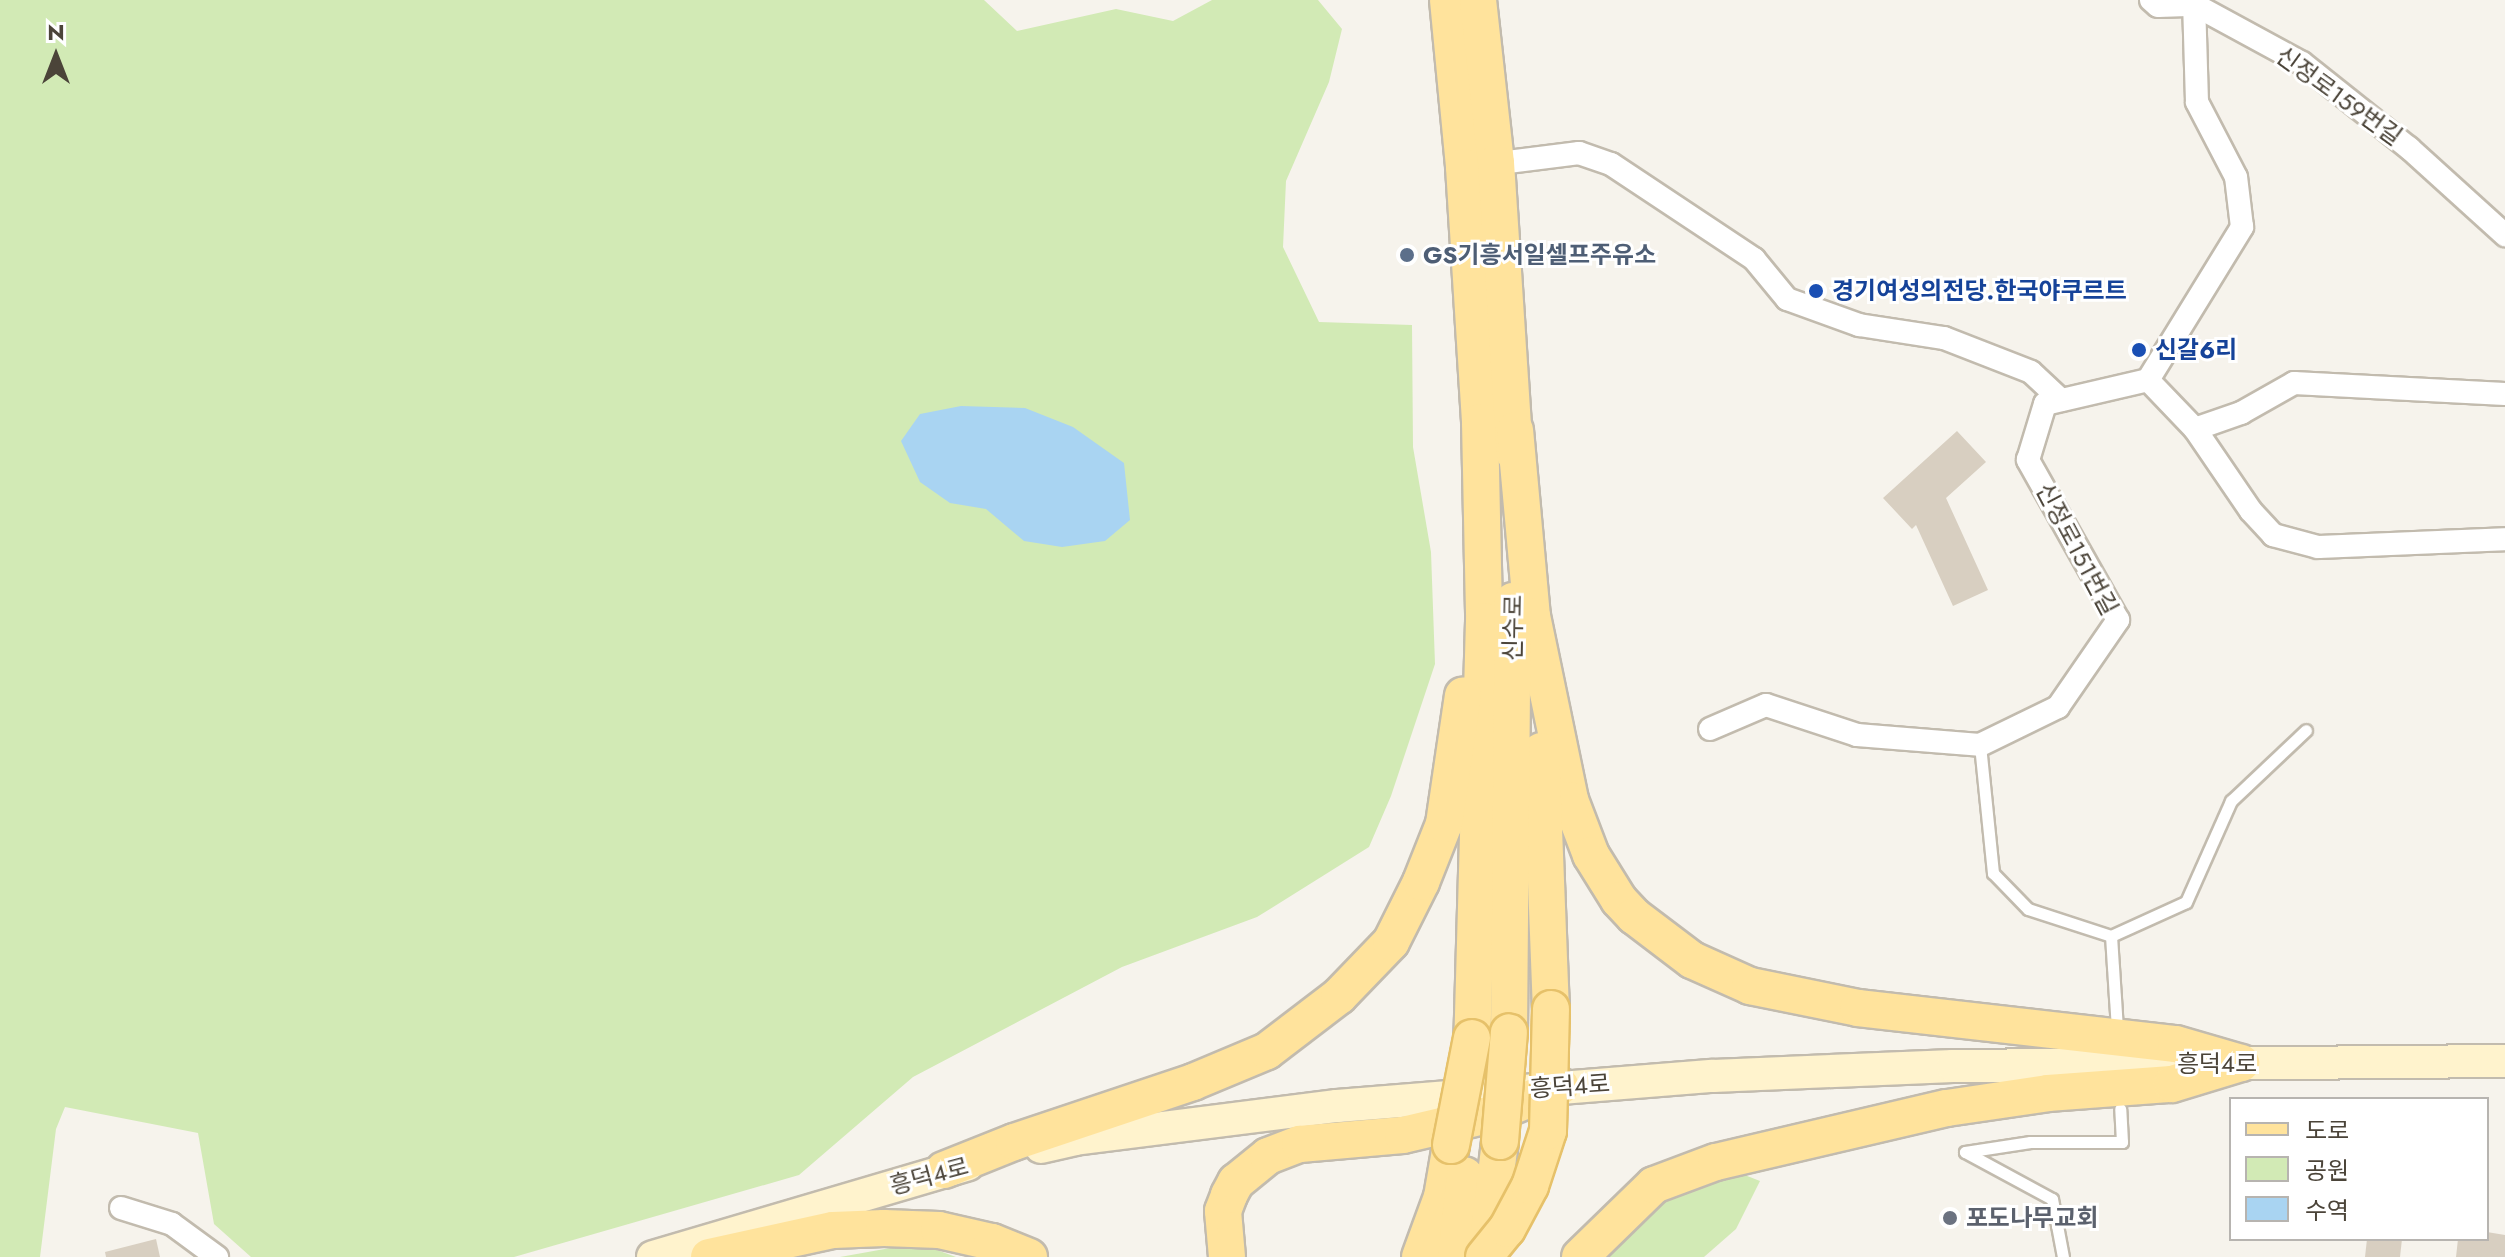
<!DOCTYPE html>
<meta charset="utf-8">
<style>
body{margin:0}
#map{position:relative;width:2505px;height:1257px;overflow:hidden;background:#f6f3ec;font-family:Jost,"Noto Sans KR",sans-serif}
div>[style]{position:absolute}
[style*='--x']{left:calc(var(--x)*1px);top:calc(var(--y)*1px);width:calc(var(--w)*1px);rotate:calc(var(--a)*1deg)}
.green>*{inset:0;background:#d2eab5}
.water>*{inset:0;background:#a9d4f2}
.building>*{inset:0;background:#d8cfc1}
.roads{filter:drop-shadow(2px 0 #c2bbae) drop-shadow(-2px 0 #c2bbae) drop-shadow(0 2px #c2bbae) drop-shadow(0 -2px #c2bbae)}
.lane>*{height:11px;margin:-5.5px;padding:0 5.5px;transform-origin:5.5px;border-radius:5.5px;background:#fff}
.street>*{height:22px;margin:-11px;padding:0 11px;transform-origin:11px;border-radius:11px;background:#fff}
.secondary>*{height:32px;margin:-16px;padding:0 16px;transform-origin:16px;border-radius:16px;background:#fff3cd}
.primary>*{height:36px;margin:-18px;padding:0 18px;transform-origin:18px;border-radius:18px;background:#ffe39c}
.bridges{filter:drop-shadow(2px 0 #e6c16a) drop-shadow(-2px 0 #e6c16a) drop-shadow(0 2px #e6c16a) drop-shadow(0 -2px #e6c16a)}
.primary-bridge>*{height:36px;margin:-18px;padding:0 18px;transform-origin:18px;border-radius:18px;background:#ffe39c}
.dots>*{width:22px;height:22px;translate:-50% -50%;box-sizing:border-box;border:4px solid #fff;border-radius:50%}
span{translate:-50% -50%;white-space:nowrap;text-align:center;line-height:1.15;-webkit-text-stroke:6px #fff;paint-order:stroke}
.street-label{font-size:24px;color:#4b4439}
.service-label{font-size:24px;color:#4e5e75;font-weight:700}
.left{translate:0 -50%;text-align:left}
.transit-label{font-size:24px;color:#164399;font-weight:700}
.worship-label{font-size:24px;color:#5b616d;font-weight:700}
.legend{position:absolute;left:2229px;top:1097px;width:260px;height:144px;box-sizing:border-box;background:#fff;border:2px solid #b7b4b0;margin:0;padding:10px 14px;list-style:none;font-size:24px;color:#4b4439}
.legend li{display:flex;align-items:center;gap:16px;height:40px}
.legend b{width:40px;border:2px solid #b7b4b0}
.north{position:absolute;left:16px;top:16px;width:80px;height:80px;-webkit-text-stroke:6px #fff;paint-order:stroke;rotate:0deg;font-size:22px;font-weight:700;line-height:32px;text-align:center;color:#4b4439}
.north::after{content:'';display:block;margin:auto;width:28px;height:36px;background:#4b4439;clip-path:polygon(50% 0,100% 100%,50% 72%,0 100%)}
</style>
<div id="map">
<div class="green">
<div style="clip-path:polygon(0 0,984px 0,1017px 31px,1116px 9px,1173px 21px,1212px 0,1318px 0,1342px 29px,1329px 82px,1286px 181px,1283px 247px,1319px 322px,1412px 325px,1413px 447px,1431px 552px,1435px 664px,1391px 796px,1369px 847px,1257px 917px,1122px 967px,913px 1077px,799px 1175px,514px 1257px,251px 1257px,214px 1224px,198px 1133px,65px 1107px,56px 1129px,40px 1257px,0 1257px)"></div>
<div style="clip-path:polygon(1732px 1170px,1760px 1181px,1736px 1229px,1704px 1257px,1600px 1257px,1679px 1186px)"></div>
<div style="clip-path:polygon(918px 1243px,956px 1257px,840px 1257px)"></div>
</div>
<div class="water">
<div style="clip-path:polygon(961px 406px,1025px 408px,1073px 427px,1124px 463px,1130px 520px,1105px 541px,1062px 547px,1024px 541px,986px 509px,950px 503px,920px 482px,901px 441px,920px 414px)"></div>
</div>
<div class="building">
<div style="clip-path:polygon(1957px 431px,1986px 462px,1946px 498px,1988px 590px,1953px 606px,1916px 525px,1912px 529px,1883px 498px)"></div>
<div style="clip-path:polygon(2487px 1232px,2505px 1235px,2505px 1257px,2456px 1257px,2458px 1239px,2487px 1239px)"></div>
<div style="clip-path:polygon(156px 1239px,160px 1257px,106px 1257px,105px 1252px)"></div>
<div style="clip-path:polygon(2367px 1239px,2402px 1239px,2400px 1257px,2365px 1257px)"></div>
</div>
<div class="roads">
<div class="lane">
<div style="--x:1980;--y:745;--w:129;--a:84.2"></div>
<div style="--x:1993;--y:873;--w:50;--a:45.8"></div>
<div style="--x:2028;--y:909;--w:87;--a:18"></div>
<div style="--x:2111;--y:936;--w:82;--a:-24.4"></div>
<div style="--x:2186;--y:902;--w:111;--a:-66"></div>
<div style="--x:2231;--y:801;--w:103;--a:-43.4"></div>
<div style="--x:2111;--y:936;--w:93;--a:86.3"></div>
<div style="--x:2063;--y:1257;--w:59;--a:-100.7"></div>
<div style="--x:2052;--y:1199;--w:99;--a:-151.6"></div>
<div style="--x:1965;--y:1152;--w:66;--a:-8.7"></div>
<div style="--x:2030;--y:1142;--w:92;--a:0"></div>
<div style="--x:2122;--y:1142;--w:33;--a:-93"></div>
</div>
<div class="street">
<div style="--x:2151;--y:0;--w:9;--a:41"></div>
<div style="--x:2158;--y:6;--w:37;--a:-2"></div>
<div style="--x:2195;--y:5;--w:122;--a:28.5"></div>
<div style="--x:2302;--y:63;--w:137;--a:38.5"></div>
<div style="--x:2409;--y:148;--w:130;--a:42.2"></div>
<div style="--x:1484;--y:165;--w:96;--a:-7.2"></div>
<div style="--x:1579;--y:153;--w:34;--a:19"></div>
<div style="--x:1611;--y:164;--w:172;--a:33.6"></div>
<div style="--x:1754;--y:259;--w:52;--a:50.5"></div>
<div style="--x:1787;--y:299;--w:77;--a:19.9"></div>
<div style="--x:1859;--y:325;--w:86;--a:8.7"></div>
<div style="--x:1944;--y:338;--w:93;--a:21.3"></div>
<div style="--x:2031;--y:372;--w:41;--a:43"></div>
<div style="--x:2148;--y:380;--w:180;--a:-58.4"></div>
<div style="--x:2242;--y:227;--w:50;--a:-96.8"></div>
<div style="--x:2236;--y:177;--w:85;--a:-117.5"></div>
<div style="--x:2197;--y:102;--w:102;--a:-91.7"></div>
<div style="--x:2195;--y:429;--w:49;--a:-19.2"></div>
<div style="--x:2241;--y:413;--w:61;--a:-29.5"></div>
<div style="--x:2294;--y:383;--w:211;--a:3"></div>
<div style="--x:1710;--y:729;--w:61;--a:-23.2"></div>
<div style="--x:1766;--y:705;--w:96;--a:18.2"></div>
<div style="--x:1857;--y:735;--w:123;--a:4.6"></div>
<div style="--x:1980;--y:745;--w:87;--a:-26"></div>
<div style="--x:2058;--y:707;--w:106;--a:-55.4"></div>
<div style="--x:2118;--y:620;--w:184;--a:-119.4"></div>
<div style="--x:2028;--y:460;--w:59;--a:-73.1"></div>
<div style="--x:2045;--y:404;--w:106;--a:-13.1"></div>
<div style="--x:2148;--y:380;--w:68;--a:46.2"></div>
<div style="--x:2195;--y:429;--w:99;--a:55.7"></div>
<div style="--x:2251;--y:511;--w:33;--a:47"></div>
<div style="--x:2273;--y:535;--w:47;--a:14.9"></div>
<div style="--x:2318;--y:547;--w:187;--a:-2.4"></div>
<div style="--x:121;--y:1208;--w:53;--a:17.4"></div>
<div style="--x:172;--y:1224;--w:56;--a:36.3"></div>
</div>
<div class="secondary">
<div style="--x:1041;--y:1147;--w:35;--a:-13"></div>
<div style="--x:1075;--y:1139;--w:264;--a:-7.2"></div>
<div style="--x:1337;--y:1106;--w:377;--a:-4.6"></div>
<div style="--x:1713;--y:1076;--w:240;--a:-2.4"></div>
<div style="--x:1953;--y:1066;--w:552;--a:-0.52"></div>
<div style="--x:653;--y:1257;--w:328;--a:-16.4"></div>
</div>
<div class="primary">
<div style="--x:1448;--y:0;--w:168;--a:84.5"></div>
<div style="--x:1464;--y:167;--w:256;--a:86.4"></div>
<div style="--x:1480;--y:422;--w:199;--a:88.8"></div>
<div style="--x:1484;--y:621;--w:417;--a:91.6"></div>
<div style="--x:1478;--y:0;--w:164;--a:83.7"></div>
<div style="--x:1496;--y:163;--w:292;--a:86.3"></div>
<div style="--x:1515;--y:430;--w:187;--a:84.8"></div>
<div style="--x:1532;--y:616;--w:188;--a:78.3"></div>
<div style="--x:1570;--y:800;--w:59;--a:69.1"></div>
<div style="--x:1591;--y:855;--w:53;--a:58.1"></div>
<div style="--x:1619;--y:900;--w:22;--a:47"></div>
<div style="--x:1634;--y:916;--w:73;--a:37.2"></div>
<div style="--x:1692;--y:960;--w:64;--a:24.1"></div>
<div style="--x:1750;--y:986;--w:110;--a:11.5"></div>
<div style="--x:1858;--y:1008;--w:320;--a:6.5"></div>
<div style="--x:2176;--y:1044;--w:68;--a:16.3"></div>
<div style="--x:1541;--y:751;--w:258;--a:87.8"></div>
<div style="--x:1509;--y:1032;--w:431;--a:-89.5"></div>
<div style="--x:944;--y:1170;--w:75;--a:-21.8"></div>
<div style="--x:1014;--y:1142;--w:189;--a:-18.5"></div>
<div style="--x:1193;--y:1082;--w:80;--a:-22.7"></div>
<div style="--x:1267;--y:1051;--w:91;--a:-37.4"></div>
<div style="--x:1339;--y:996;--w:75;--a:-46.1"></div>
<div style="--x:1391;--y:942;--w:67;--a:-63.4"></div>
<div style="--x:1421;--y:882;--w:62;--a:-68.4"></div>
<div style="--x:1444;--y:824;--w:130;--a:-81.6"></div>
<div style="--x:709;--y:1257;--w:127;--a:-12.3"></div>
<div style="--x:833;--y:1230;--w:51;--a:-2.2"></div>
<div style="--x:884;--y:1228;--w:55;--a:2.1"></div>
<div style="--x:939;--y:1230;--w:54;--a:12.8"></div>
<div style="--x:992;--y:1242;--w:40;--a:22"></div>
<div style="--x:1227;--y:1257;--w:46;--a:-95"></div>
<div style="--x:1223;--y:1211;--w:17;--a:-69"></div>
<div style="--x:1229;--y:1195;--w:15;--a:-62"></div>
<div style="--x:1236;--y:1182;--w:41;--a:-39.1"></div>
<div style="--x:1268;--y:1156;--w:34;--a:-21"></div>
<div style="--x:1300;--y:1144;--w:103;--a:-5"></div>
<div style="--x:1403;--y:1135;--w:96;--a:-13.3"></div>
<div style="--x:1496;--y:1113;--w:70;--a:-22.6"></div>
<div style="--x:1420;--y:1257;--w:64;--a:-69.9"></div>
<div style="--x:1442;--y:1197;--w:53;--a:-80.2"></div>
<div style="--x:1456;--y:1257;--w:82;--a:-83.7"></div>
<div style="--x:1486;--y:1257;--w:117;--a:-83.1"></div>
<div style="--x:1580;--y:1257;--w:103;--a:-44.2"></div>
<div style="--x:1654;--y:1185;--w:66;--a:-20.4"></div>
<div style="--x:1716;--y:1162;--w:237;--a:-13.2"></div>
<div style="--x:1947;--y:1108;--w:102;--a:-8.4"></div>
<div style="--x:2048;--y:1093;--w:124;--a:-4.2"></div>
<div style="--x:2172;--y:1084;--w:72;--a:-16.9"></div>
</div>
</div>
<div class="bridges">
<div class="primary-bridge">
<div style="--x:1500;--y:1141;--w:109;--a:-85.3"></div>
<div style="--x:1451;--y:1145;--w:109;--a:-78.9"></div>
<div style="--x:1484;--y:1257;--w:36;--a:-51"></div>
<div style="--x:1507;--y:1229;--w:49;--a:-61.9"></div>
<div style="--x:1530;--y:1186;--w:58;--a:-71.9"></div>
<div style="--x:1548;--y:1131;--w:122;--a:-88.6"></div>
</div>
</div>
<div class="dots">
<div style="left:1407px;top:255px;background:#5c6f8a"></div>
<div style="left:1816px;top:291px;background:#1a4fb4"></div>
<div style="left:2139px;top:350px;background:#1a4fb4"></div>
<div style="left:1950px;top:1218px;background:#6b7280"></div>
</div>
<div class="street-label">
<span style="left:2339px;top:96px;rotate:36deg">신정로159번길</span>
<span style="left:2077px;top:549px;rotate:62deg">신정로151번길</span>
<span style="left:1513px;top:628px;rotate:-89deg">신수로</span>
<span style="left:2217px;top:1064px">흥덕4로</span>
<span style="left:1570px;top:1086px;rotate:-4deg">흥덕4로</span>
<span style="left:929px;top:1176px;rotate:-15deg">흥덕4로</span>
</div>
<div class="service-label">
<span class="left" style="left:1423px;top:255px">GS기흥서일셀프주유소</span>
</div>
<div class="transit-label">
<span class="left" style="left:1832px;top:291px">경기여성의전당.한국야쿠르트</span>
<span class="left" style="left:2155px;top:350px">신갈6리</span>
</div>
<div class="worship-label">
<span class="left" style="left:1966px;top:1218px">포도나무교회</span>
</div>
<ul class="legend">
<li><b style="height:10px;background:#ffe39c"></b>도로</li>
<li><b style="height:22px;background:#d2eab5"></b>공원</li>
<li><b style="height:22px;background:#a9d4f2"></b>수역</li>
</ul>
<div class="north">N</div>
</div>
